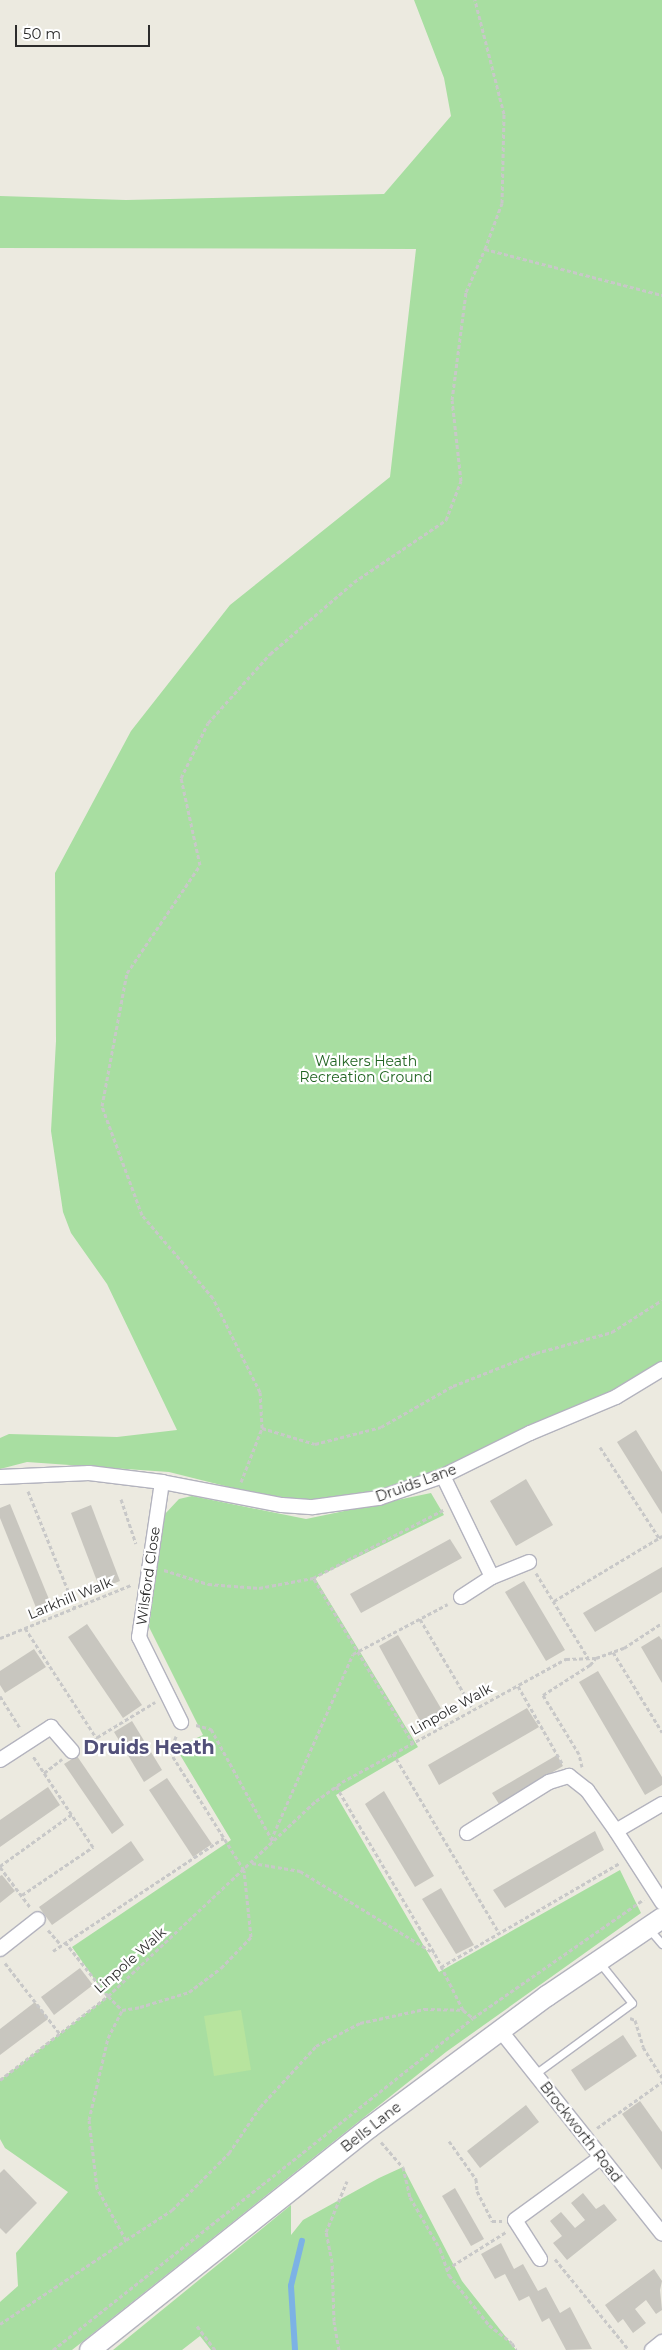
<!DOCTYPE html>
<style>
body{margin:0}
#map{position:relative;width:662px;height:2350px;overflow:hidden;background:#eceae0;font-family:Montserrat,sans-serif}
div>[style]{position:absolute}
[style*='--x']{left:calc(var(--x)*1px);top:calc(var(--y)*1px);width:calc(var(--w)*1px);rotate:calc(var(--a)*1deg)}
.green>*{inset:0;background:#a8dea1}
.pitch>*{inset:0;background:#b7e49e}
.stream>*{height:5.5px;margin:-2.75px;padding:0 2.75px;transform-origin:2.75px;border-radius:2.75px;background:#7cb2e5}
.building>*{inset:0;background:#c8c6bf}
.path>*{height:3px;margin-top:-1.5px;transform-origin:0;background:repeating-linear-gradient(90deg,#c8c8c8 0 4px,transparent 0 6.5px)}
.roads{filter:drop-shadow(1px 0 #b3b3be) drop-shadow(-1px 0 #b3b3be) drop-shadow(0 1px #b3b3be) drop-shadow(0 -1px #b3b3be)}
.lane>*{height:7px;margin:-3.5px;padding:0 3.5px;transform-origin:3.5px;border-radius:3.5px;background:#fff}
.street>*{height:14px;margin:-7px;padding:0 7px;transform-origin:7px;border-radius:7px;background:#fff}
.secondary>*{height:20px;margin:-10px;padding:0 10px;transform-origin:10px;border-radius:10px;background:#fff}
span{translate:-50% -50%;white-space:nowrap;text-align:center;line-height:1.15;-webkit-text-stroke:4.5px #fff;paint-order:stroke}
.park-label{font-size:14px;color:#216422}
.street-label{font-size:14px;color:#2c2c2c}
.district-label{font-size:19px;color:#525079;font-weight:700}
.scale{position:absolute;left:15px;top:25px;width:135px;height:22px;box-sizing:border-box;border:2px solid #2c2c2c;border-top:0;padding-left:6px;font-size:15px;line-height:18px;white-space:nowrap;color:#2c2c2c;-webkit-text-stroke:4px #fff;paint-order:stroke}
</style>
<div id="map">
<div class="green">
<div style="clip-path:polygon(414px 0,662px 0,662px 1361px,614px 1390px,438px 1471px,370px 1492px,332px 1499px,302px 1500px,249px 1492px,169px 1472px,27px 1462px,0 1469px,0 1438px,9px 1434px,117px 1437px,177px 1430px,107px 1284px,71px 1233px,63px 1212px,51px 1131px,56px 1041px,55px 873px,131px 731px,230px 605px,390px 477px,416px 249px,0 248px,0 196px,126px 200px,384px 194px,451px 116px,444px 78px)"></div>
<div style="clip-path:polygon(431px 1493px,444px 1515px,315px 1578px,418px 1747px,336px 1795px,439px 1972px,620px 1870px,641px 1913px,446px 2052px,72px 2350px,0 2350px,0 2302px,18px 2286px,16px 2253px,68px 2192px,5px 2148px,0 2139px,0 2080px,107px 1997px,72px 1947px,231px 1840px,176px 1748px,203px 1735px,149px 1627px,164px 1515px,179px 1499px,192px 1496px,306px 1519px)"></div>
<div style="clip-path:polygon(403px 2167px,462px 2281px,516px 2350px,211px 2350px,200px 2336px,182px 2350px,113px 2350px,291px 2205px,291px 2235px,303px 2220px,379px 2178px)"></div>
</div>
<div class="pitch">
<div style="clip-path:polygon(241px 2010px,251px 2070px,214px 2076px,204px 2016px)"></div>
</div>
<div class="stream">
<div style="--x:295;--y:2350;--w:64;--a:-93.6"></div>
<div style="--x:291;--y:2286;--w:46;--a:-76.3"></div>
</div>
<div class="building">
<div style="clip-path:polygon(636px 1430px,662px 1472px,662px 1514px,617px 1442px)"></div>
<div style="clip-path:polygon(526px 1479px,553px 1525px,516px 1546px,490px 1501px)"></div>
<div style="clip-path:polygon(10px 1504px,53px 1609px,39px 1615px,0 1518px,0 1508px)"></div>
<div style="clip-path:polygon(91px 1505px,120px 1581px,100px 1589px,71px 1513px)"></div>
<div style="clip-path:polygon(450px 1539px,462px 1558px,361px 1613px,350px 1594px)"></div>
<div style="clip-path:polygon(662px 1567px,662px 1592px,595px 1632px,583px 1613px)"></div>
<div style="clip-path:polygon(524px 1581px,565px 1650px,546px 1661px,505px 1592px)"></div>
<div style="clip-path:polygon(87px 1624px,142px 1705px,123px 1718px,68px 1637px)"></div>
<div style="clip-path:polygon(398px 1635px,446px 1717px,424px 1728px,379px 1646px)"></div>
<div style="clip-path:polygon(659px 1636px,662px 1640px,662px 1683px,641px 1647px)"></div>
<div style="clip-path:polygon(34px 1649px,46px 1667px,5px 1693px,0 1685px,0 1671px)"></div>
<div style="clip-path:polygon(598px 1671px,662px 1777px,662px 1785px,645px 1795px,579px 1682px)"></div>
<div style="clip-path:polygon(527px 1708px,539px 1727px,439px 1785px,428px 1765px)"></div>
<div style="clip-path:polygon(132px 1721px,162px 1770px,144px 1782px,114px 1732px)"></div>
<div style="clip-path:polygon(557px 1755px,563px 1766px,499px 1804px,492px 1793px)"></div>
<div style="clip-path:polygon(77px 1756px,124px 1825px,112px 1834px,64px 1764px)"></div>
<div style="clip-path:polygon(167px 1778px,212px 1844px,193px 1857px,149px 1790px)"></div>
<div style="clip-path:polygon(48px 1787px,60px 1805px,0 1847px,0 1820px)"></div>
<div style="clip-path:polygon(384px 1791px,434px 1876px,415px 1887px,365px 1804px)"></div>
<div style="clip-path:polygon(595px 1831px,604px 1850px,505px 1908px,493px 1890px)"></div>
<div style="clip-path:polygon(131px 1841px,144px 1860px,52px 1925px,39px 1907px)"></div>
<div style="clip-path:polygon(2px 1875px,15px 1891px,0 1903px,0 1876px)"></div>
<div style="clip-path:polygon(441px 1888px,474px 1945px,456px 1954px,422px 1899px)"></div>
<div style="clip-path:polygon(80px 1968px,93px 1985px,54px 2015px,41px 1997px)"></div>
<div style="clip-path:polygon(35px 2002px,48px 2019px,0 2055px,0 2029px)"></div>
<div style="clip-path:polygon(623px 2035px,637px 2056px,585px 2091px,571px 2070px)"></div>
<div style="clip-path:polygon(640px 2101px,662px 2132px,662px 2170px,622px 2114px)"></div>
<div style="clip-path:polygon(526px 2105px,539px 2122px,480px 2168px,467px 2151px)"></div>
<div style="clip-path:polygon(4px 2169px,37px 2203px,6px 2234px,0 2228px,0 2173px)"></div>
<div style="clip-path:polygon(455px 2188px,484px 2239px,471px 2246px,442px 2196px)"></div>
<div style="clip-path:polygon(583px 2193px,596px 2209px,604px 2204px,617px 2220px,567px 2260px,553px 2243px,562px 2236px,550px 2221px,561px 2212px,575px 2228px,585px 2220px,571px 2203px)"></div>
<div style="clip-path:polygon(501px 2243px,514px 2269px,523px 2264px,538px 2291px,546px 2287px,560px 2313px,570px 2307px,592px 2349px,566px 2350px,549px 2318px,542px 2322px,529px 2296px,519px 2301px,505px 2274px,495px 2279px,481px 2254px)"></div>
<div style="clip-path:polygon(654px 2269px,662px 2281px,660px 2290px,662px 2310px,656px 2314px,646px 2300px,635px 2309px,646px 2323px,633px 2333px,623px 2319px,618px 2323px,605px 2305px)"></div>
</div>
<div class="path">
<div style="--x:485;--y:249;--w:183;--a:14.6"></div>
<div style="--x:262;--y:1428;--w:55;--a:16.8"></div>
<div style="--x:315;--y:1444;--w:68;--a:-14.4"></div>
<div style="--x:381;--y:1427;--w:83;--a:-29.7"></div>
<div style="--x:453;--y:1386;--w:89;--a:-21.7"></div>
<div style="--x:536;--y:1353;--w:79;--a:-15.4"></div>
<div style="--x:612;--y:1332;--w:59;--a:-32.6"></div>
<div style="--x:600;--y:1447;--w:108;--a:57"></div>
<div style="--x:659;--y:1538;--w:4;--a:-34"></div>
<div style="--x:241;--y:1482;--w:58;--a:-68.7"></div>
<div style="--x:262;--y:1428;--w:36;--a:-93"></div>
<div style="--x:260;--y:1392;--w:105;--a:-116.6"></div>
<div style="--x:213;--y:1298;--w:109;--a:-130.5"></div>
<div style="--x:142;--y:1215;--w:116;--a:-110.2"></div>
<div style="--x:102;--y:1106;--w:135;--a:-79.4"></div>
<div style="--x:127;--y:973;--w:130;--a:-55.9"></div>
<div style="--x:200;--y:865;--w:89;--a:-102.3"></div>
<div style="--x:181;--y:778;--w:61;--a:-63.9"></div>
<div style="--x:208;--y:723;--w:93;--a:-48.1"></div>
<div style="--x:270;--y:654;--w:111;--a:-40.6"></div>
<div style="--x:354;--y:582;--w:111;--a:-34"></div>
<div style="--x:446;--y:520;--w:42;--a:-69"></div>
<div style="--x:461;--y:481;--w:81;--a:-96.3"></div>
<div style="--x:452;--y:400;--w:109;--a:-82.6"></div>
<div style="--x:466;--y:292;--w:47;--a:-66.2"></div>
<div style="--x:485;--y:249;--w:49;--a:-69.7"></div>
<div style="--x:502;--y:203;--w:89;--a:-88.7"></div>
<div style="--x:504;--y:114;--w:118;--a:-104.3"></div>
<div style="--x:28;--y:1491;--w:126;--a:68.1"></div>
<div style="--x:121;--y:1499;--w:47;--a:71.6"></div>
<div style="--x:164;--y:1570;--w:46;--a:17.7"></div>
<div style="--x:208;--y:1584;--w:51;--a:4.5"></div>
<div style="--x:259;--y:1588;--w:55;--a:-10.5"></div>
<div style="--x:313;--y:1578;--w:147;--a:-27.6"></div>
<div style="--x:536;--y:1573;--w:100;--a:58.5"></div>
<div style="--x:314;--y:1579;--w:192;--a:58.9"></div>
<div style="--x:554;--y:1601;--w:122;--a:-31"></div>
<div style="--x:420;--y:1619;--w:104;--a:59.5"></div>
<div style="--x:25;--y:1628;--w:132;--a:57"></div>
<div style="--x:0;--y:1638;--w:141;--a:-22"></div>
<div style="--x:613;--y:1652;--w:94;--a:58.5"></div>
<div style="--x:518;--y:1686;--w:89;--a:60.3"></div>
<div style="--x:0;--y:1696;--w:39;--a:58"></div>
<div style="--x:196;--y:1725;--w:16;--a:15"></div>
<div style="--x:211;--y:1729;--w:129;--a:61.2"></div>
<div style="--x:86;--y:1744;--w:81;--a:-31.3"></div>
<div style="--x:393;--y:1753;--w:209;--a:59.5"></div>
<div style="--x:582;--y:1767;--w:13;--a:-103"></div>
<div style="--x:579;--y:1754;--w:69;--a:-121.4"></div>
<div style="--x:543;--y:1695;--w:56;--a:-32.6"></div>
<div style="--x:590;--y:1665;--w:8;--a:-50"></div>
<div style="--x:44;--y:1773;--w:23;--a:-38"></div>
<div style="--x:336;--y:1786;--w:195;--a:59.5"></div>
<div style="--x:435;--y:1954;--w:63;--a:63.4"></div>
<div style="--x:463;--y:2010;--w:13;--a:39"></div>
<div style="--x:271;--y:1840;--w:203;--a:-66.2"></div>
<div style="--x:353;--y:1654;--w:107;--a:-27.8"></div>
<div style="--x:252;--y:1863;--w:49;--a:9.5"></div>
<div style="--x:300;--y:1871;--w:157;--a:31.5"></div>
<div style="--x:0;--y:1866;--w:89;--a:-35.8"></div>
<div style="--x:0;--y:1867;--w:50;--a:53.1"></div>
<div style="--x:22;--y:1895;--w:86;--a:-34.1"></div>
<div style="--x:93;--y:1847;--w:109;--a:-123.4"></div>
<div style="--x:48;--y:1930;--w:20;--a:49"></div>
<div style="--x:65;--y:1942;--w:69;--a:51.5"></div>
<div style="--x:108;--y:1996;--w:20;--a:45"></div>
<div style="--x:122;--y:2010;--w:18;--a:-9"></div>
<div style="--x:140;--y:2007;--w:51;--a:-17"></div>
<div style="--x:189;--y:1992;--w:40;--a:-37"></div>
<div style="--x:221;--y:1968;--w:43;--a:-45.9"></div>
<div style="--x:251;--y:1937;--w:67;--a:-96"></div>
<div style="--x:244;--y:1870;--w:139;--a:-122.1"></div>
<div style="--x:170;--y:1752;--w:17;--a:-69"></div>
<div style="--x:53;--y:1951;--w:205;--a:-33.5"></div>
<div style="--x:5;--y:1963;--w:90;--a:52.2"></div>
<div style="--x:441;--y:1967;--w:207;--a:-30.2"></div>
<div style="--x:630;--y:2018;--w:5;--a:22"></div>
<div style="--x:635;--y:2020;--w:28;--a:73"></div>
<div style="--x:643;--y:2047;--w:36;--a:58"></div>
<div style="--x:0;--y:2080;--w:137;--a:-37.9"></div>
<div style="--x:108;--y:1996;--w:285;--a:-43.2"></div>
<div style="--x:316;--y:1801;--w:32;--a:-36"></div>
<div style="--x:342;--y:1782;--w:256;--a:-28.8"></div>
<div style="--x:566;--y:1659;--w:30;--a:-2"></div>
<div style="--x:596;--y:1658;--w:30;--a:-20"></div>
<div style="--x:624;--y:1648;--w:45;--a:-33.3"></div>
<div style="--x:597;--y:2128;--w:80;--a:-35.3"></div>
<div style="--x:449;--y:2141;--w:47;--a:54.6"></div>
<div style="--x:476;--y:2179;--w:12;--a:85"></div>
<div style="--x:477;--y:2191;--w:34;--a:63"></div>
<div style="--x:492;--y:2221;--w:10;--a:0"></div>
<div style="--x:381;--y:2142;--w:33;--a:49"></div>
<div style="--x:403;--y:2167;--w:31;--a:77"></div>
<div style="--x:410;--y:2197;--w:60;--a:60"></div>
<div style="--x:440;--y:2249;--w:28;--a:71"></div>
<div style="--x:449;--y:2275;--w:64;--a:51.3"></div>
<div style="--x:489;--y:2325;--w:29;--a:38"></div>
<div style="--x:512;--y:2343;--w:8;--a:60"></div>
<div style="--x:126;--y:2240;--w:55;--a:-33.1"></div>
<div style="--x:172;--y:2210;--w:81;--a:-45"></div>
<div style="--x:229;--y:2153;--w:55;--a:-56"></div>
<div style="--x:260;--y:2107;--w:83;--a:-47.4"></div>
<div style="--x:316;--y:2046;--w:50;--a:-27.6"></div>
<div style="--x:360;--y:2023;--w:66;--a:-12.3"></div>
<div style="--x:424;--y:2009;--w:39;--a:1"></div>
<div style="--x:555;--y:2259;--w:117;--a:50.9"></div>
<div style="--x:447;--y:2269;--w:70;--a:-32.1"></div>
<div style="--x:0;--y:2324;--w:151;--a:-33.7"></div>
<div style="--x:126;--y:2240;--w:60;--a:-119.1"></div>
<div style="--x:97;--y:2188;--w:68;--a:-96.7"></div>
<div style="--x:89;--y:2120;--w:84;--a:-77"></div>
<div style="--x:108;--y:2038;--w:31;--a:-63"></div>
<div style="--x:197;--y:2326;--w:30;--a:53"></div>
<div style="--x:53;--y:2350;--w:535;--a:-38.33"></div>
<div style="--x:473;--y:2018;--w:208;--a:-34.8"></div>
<div style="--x:339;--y:2350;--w:29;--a:-100"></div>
<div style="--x:334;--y:2321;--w:59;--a:-91.9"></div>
<div style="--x:332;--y:2262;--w:31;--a:-101"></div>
<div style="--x:326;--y:2232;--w:55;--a:-67.6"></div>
</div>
<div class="roads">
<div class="lane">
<div style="--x:649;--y:1929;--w:20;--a:49"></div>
<div style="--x:535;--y:2074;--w:120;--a:-36.2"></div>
<div style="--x:632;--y:2003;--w:51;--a:-128.7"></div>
</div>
<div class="street">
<div style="--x:443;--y:1476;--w:112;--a:64.1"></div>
<div style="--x:0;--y:1477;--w:89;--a:-2.6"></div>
<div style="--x:89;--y:1473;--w:74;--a:7"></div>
<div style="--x:162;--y:1482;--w:122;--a:10.9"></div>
<div style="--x:282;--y:1505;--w:31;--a:4"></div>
<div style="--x:313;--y:1507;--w:67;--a:-7.8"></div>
<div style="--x:379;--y:1498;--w:68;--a:-19"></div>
<div style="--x:443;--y:1476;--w:97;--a:-26.3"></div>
<div style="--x:530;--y:1433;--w:93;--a:-22.7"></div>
<div style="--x:616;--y:1397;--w:54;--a:-31.3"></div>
<div style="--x:162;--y:1482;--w:157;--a:98.4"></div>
<div style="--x:139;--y:1637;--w:95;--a:63.7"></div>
<div style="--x:461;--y:1597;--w:37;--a:-33"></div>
<div style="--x:492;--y:1577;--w:40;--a:-22"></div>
<div style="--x:0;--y:1760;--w:61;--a:-32.9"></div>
<div style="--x:51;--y:1727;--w:32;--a:49"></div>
<div style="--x:662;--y:1804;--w:53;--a:149.6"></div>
<div style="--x:616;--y:1831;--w:85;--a:57.1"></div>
<div style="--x:467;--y:1833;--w:97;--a:-31.9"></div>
<div style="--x:549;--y:1782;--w:21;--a:-17"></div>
<div style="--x:569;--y:1776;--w:23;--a:38"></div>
<div style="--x:587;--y:1790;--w:50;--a:54.7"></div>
<div style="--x:0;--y:1949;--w:48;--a:-38.3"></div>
<div style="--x:500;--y:2030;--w:260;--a:51.5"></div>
<div style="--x:540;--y:2259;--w:46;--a:-122.7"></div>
<div style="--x:515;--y:2220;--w:105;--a:-36.1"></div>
<div style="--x:652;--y:2350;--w:13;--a:-39"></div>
</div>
<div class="secondary">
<div style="--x:90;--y:2350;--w:357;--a:-38.5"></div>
<div style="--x:369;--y:2128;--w:222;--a:-36.6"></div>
<div style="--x:547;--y:1996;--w:139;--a:-34.1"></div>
</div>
</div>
<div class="park-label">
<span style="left:366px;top:1069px">Walkers Heath<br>Recreation Ground</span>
</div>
<div class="street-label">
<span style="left:416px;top:1483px;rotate:-20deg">Druids Lane</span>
<span style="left:148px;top:1576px;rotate:-82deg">Wilsford Close</span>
<span style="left:70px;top:1598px;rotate:-22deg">Larkhill Walk</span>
<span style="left:451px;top:1709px;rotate:-29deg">Linpole Walk</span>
<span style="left:130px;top:1960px;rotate:-42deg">Linpole Walk</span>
<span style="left:371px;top:2127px;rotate:-38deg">Bells Lane</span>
<span style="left:581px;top:2132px;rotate:52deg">Brockworth Road</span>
</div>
<div class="district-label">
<span style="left:149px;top:1748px">Druids Heath</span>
</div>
<div class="scale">50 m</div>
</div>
